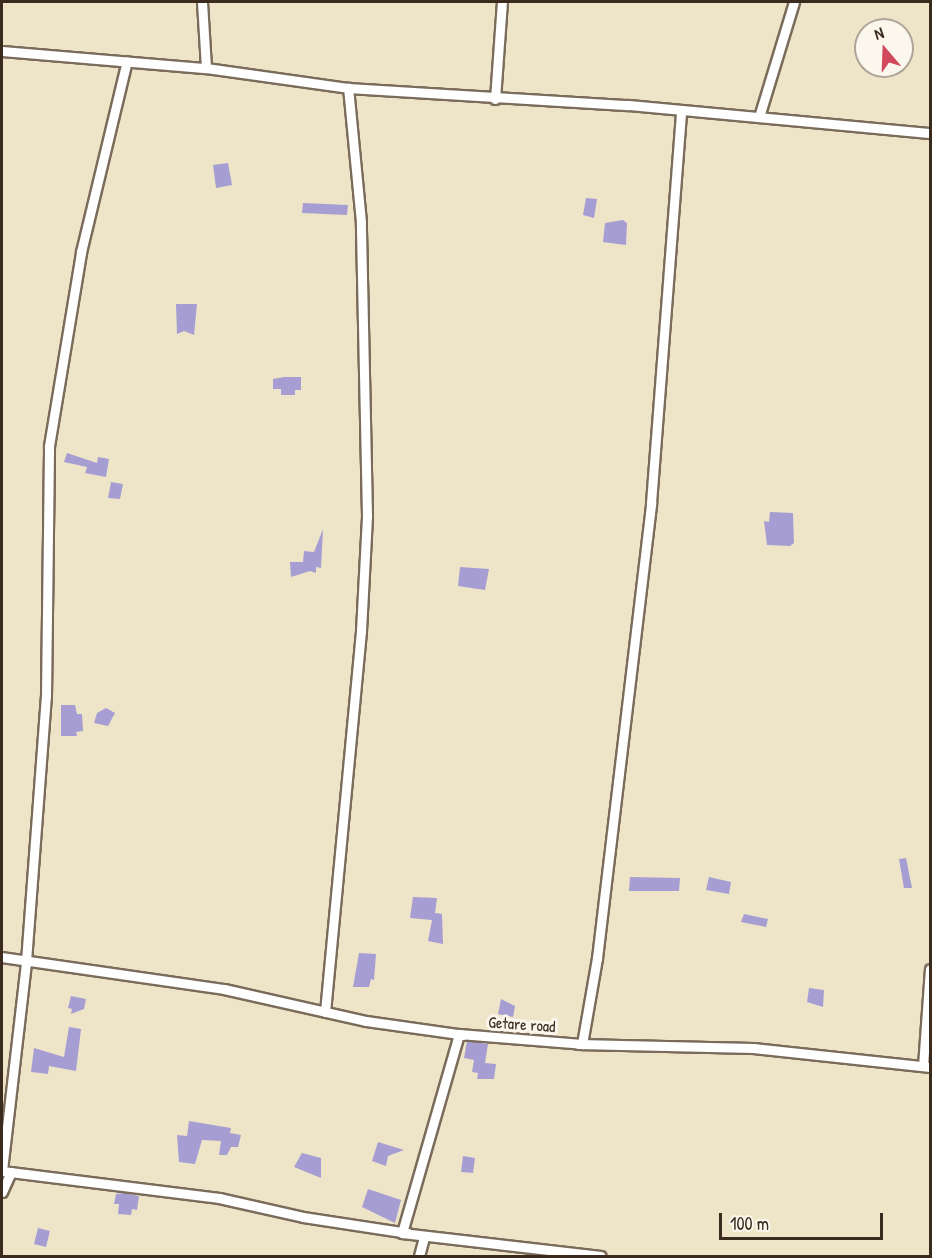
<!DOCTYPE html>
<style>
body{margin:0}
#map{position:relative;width:932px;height:1258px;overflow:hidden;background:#eee5c8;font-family:"Patrick Hand",sans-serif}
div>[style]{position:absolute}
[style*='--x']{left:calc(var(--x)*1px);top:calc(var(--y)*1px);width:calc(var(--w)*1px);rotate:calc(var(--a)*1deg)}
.building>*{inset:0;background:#a69dd3}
.roads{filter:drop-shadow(2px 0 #7a6b5a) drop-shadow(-2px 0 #7a6b5a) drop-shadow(0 2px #7a6b5a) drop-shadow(0 -2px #7a6b5a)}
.street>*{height:9px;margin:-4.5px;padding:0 4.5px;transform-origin:4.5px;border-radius:4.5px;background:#fff}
span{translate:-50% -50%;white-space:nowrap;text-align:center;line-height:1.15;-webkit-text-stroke:6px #fbf7ec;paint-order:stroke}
.street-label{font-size:16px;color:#3b2a1e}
.frame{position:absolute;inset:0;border:3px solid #3b2a1e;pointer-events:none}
.north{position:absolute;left:854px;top:18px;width:60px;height:60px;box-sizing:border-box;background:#fbf7ec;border:2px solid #aea59a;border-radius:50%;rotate:341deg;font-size:16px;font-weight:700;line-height:24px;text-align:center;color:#3b2a1e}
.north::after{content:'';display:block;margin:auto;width:21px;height:27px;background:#d1495b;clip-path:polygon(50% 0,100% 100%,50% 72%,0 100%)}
.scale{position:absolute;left:719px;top:1213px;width:164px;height:27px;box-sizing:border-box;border:3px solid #3b2a1e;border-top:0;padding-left:8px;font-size:18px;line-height:21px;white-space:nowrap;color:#3b2a1e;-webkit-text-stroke:4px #fbf7ec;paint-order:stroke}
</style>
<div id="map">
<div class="building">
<div style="clip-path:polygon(228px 163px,232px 185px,216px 188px,213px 165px)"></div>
<div style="clip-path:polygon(586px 198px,597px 199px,594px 218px,583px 215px)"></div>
<div style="clip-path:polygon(303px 203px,348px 205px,347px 215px,302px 213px)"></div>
<div style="clip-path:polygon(623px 220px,627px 223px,626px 245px,603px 242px,605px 223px)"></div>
<div style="clip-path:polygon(176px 304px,197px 304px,194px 335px,184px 331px,177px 334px)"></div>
<div style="clip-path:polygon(284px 377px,301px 377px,301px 390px,295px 390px,295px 395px,281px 395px,281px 389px,273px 389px,273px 379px)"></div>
<div style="clip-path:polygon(67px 453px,97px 463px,98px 457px,109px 459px,106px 477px,85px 473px,87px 467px,64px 462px)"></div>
<div style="clip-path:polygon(111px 482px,123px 484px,120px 499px,108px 498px)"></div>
<div style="clip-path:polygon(770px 512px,793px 513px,794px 543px,790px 546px,767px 545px,764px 521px,769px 522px)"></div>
<div style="clip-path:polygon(323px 529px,321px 568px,316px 567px,316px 573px,310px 571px,291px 577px,290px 562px,303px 562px,304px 551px,314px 552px)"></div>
<div style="clip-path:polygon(460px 567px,489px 569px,485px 590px,458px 586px)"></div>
<div style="clip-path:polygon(61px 705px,75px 705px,77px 714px,82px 714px,83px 731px,76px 732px,77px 736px,61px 736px)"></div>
<div style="clip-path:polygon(106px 708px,115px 713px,108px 726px,94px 723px,97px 713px)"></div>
<div style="clip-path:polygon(906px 858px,912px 888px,904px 888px,899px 859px)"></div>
<div style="clip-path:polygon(630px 877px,680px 878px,679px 891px,629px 891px)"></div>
<div style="clip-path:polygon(709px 877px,731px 882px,729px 894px,706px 890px)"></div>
<div style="clip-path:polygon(413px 897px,437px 898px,435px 913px,442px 914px,443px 944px,428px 941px,432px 920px,410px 918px)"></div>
<div style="clip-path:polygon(744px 914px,768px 919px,766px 927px,741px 922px)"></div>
<div style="clip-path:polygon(359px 953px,376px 954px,374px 980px,371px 979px,369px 987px,353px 987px)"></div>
<div style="clip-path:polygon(809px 988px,824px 990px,823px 1007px,807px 1002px)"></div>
<div style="clip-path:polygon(71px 996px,86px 999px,84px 1009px,71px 1014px,72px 1009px,68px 1008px)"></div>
<div style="clip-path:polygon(501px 999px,515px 1006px,513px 1017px,498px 1014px)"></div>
<div style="clip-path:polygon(69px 1027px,81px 1029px,76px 1071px,49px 1066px,48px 1074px,31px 1072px,34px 1048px,64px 1057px)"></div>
<div style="clip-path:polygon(467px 1041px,488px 1044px,485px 1063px,496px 1064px,494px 1079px,477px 1079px,478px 1073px,472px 1072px,474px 1060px,464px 1058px)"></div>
<div style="clip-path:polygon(189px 1121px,231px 1128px,230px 1133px,241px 1135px,238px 1147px,231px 1147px,227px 1155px,219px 1155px,221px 1141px,202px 1140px,195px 1164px,179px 1162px,177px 1135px,187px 1136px)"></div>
<div style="clip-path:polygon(378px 1142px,404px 1150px,388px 1156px,386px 1166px,372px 1161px)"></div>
<div style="clip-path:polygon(302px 1153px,321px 1158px,321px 1178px,294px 1167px)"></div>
<div style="clip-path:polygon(463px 1156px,475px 1158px,473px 1173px,461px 1172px)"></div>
<div style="clip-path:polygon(368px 1189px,401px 1200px,395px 1223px,362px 1207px)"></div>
<div style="clip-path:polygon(124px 1193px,139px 1196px,137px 1210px,132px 1209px,131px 1215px,118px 1214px,119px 1204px,114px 1204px,116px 1194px)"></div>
<div style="clip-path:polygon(38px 1228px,50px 1231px,46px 1247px,34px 1244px)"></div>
</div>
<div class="roads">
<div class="street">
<div style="--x:202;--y:2;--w:66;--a:86.5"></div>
<div style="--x:2;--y:51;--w:205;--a:4.8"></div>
<div style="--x:206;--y:68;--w:143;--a:8"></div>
<div style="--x:348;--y:88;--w:281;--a:3.5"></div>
<div style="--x:628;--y:105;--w:303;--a:5.3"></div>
<div style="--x:495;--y:99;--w:97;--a:-85.9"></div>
<div style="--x:759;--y:117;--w:120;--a:-73.1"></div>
<div style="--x:2;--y:957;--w:224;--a:8.2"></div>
<div style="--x:224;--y:989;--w:146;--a:12.7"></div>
<div style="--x:366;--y:1021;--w:94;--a:8"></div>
<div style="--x:459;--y:1034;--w:123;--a:4.6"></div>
<div style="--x:582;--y:1044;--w:87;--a:-80.1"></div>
<div style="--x:597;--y:958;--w:458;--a:-83.2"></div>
<div style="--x:651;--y:503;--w:394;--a:-85.6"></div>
<div style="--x:325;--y:1012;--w:383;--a:-84.6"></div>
<div style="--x:361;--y:631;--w:115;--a:-87"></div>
<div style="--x:367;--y:516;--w:294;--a:-91.2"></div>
<div style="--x:361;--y:222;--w:135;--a:-95.5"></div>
<div style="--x:463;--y:1035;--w:4;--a:-166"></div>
<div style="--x:459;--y:1034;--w:207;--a:106"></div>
<div style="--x:402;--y:1233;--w:200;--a:6.6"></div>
<div style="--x:578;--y:1044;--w:175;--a:1.3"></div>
<div style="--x:753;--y:1048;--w:178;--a:6.1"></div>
<div style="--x:923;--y:1066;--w:97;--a:-85.9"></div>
<div style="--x:2;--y:1170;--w:210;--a:-83.4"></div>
<div style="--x:26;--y:961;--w:266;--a:-85.7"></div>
<div style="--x:46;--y:696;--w:250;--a:-89.3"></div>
<div style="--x:49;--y:446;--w:197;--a:-80.6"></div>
<div style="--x:81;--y:252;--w:196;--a:-76.5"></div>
<div style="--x:2;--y:1171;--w:219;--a:7.1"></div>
<div style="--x:219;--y:1198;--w:86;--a:12.7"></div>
<div style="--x:303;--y:1217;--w:106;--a:8.7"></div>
<div style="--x:2;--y:1192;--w:22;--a:-66"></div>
<div style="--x:419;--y:1256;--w:20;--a:-75"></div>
</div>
</div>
<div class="street-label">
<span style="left:522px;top:1024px;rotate:4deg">Getare road</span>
</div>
<div class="frame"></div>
<div class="north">N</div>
<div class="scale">100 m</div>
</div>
